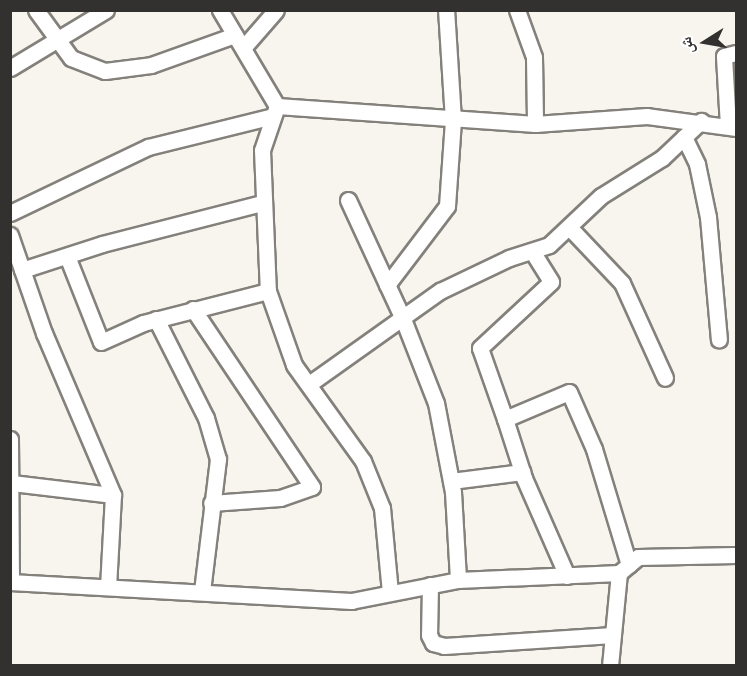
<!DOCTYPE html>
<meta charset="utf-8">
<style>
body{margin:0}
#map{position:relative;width:747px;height:676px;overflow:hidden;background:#f8f5ef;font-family:"Alegreya Sans","Noto Naskh Arabic",sans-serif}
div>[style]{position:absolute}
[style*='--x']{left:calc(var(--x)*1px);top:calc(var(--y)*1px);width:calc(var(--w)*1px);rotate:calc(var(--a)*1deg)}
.roads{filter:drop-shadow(2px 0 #84817c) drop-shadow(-2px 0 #84817c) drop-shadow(0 2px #84817c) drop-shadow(0 -2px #84817c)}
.minor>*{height:15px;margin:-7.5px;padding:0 7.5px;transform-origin:7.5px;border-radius:7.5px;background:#fff}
span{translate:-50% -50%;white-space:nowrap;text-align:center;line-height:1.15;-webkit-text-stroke:4.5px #fff;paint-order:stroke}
.frame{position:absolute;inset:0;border:12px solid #32312f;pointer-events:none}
.north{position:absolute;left:675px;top:12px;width:60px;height:60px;-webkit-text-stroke:4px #fff;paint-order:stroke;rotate:259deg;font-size:16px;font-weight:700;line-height:24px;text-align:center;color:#32312f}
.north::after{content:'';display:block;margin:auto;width:21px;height:27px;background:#32312f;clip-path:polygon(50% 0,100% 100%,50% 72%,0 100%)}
</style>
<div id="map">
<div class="roads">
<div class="minor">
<div style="--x:36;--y:10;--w:59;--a:53.9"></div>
<div style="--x:71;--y:58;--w:36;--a:21"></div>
<div style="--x:105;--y:71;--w:46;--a:-7.4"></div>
<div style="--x:151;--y:65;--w:89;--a:-19.7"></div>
<div style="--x:220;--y:10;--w:112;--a:59.3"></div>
<div style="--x:277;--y:106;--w:46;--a:108.8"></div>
<div style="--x:262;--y:150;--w:141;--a:87.6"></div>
<div style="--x:268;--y:291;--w:78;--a:70.6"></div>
<div style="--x:294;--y:365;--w:118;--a:54.3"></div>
<div style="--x:363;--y:461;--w:51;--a:68"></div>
<div style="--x:382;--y:508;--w:84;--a:84.6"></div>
<div style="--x:517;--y:10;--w:50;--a:70.1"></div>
<div style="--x:534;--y:57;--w:67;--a:89.1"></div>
<div style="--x:243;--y:48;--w:50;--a:-49"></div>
<div style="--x:10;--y:68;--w:112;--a:-31.1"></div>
<div style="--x:277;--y:106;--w:259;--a:4"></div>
<div style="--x:535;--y:124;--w:112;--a:-4.1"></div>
<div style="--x:647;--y:116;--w:90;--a:7.7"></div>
<div style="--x:728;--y:126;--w:70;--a:-93.3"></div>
<div style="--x:724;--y:56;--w:12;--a:-14"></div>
<div style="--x:684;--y:137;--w:30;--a:64"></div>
<div style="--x:697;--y:164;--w:54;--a:78.3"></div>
<div style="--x:708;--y:217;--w:123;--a:84.9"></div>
<div style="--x:348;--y:200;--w:131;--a:65.2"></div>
<div style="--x:403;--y:319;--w:90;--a:68.6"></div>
<div style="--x:436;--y:403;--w:91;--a:79.2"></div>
<div style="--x:453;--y:492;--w:88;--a:86.7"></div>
<div style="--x:10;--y:213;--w:153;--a:-25.6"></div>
<div style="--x:148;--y:147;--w:129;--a:-13.9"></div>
<div style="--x:569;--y:227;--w:77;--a:46.6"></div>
<div style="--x:622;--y:283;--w:104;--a:65.6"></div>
<div style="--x:10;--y:235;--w:104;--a:70.9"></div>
<div style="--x:44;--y:333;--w:176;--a:66.9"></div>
<div style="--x:113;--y:495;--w:91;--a:93.1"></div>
<div style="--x:532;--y:251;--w:36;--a:58"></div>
<div style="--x:551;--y:282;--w:97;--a:137.1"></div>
<div style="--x:480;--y:348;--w:75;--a:70.6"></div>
<div style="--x:505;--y:419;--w:69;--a:-22.9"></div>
<div style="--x:569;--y:392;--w:62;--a:66.3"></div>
<div style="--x:594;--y:449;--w:121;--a:73.2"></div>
<div style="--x:67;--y:256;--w:92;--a:68.4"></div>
<div style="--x:101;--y:342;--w:46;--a:-24.3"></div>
<div style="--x:143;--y:323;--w:129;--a:-14.4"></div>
<div style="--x:22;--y:270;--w:84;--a:-18"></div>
<div style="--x:102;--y:244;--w:165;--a:-14.4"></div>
<div style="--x:387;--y:285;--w:99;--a:-52.8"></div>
<div style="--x:447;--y:206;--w:86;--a:-86"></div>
<div style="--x:453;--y:120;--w:110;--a:-93.6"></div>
<div style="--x:193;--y:309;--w:214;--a:56.2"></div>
<div style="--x:312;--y:487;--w:34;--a:161"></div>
<div style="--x:280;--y:498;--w:69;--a:175.9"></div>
<div style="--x:156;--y:319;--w:111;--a:63.2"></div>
<div style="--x:206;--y:418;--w:43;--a:73.7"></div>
<div style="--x:218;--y:459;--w:133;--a:96.9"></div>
<div style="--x:309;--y:384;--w:161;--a:-35.4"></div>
<div style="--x:440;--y:291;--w:76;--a:-25.6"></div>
<div style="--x:509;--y:258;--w:42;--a:-18"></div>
<div style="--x:549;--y:245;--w:71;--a:-43.3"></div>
<div style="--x:601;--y:196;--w:72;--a:-31.9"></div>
<div style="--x:662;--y:158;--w:54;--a:-43.5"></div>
<div style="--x:505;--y:419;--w:62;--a:72.1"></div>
<div style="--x:524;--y:478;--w:107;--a:66.3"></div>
<div style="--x:10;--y:439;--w:143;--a:89.6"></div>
<div style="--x:451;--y:481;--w:72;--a:-7.2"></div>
<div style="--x:12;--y:483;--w:102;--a:6.8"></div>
<div style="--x:10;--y:582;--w:342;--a:3.2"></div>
<div style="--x:351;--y:601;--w:109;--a:-11.1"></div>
<div style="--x:458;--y:580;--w:161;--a:-2.5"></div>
<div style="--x:619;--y:573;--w:25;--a:-40"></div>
<div style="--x:638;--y:557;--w:98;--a:-1.2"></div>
<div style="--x:430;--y:585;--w:50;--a:91.1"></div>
<div style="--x:429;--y:635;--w:9;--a:63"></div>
<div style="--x:433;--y:643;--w:11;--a:15"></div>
<div style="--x:444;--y:646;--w:169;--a:-3.7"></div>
<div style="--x:610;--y:666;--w:93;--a:-84.5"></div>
</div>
</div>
<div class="frame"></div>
<div class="north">ش</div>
</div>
